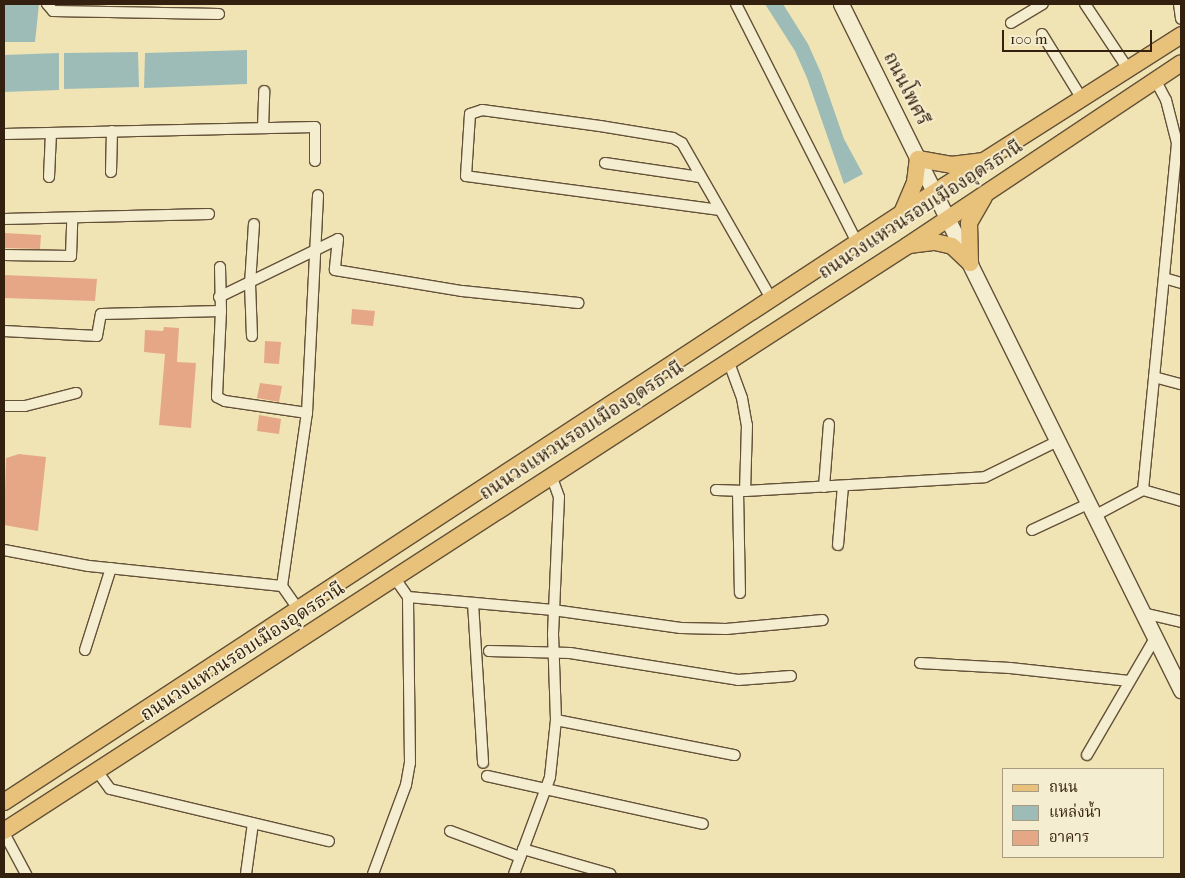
<!DOCTYPE html>
<meta charset="utf-8">
<style>
body{margin:0}
#map{position:relative;width:1185px;height:878px;overflow:hidden;background:#f0e4b5;font-family:"IM FELL French Canon","Noto Serif Thai",serif}
div>[style]{position:absolute}
[style*='--x']{left:calc(var(--x)*1px);top:calc(var(--y)*1px);width:calc(var(--w)*1px);rotate:calc(var(--a)*1deg)}
.water>*{inset:0;background:#9ebcb7}
.building>*{inset:0;background:#e6a786}
.roads{filter:drop-shadow(1px 0 #635138) drop-shadow(-1px 0 #635138) drop-shadow(0 1px #635138) drop-shadow(0 -1px #635138)}
.street>*{height:10px;margin:-5px;padding:0 5px;transform-origin:5px;border-radius:5px;background:#f5edcf}
.secondary>*{height:15px;margin:-7.5px;padding:0 7.5px;transform-origin:7.5px;border-radius:7.5px;background:#f5edcf}
.primary>*{height:16px;margin:-8px;padding:0 8px;transform-origin:8px;border-radius:8px;background:#e8c27a}
span{translate:-50% -50%;white-space:nowrap;text-align:center;line-height:1.15;-webkit-text-stroke:4px #f5edcf;paint-order:stroke}
.street-label{font-size:19px;color:#34200e}
.frame{position:absolute;inset:0;border:5px solid #34200e;pointer-events:none}
.legend{position:absolute;left:1002px;top:768px;width:162px;height:90px;box-sizing:border-box;background:#f5edcf;border:1px solid #a89b82;margin:0;padding:6px 9px;list-style:none;font-size:15px;color:#34200e}
.legend li{display:flex;align-items:center;gap:10px;height:25px}
.legend b{width:25px;border:1px solid #a89b82}
.scale{position:absolute;left:1002px;top:30px;width:150px;height:22px;box-sizing:border-box;border:2px solid #34200e;border-top:0;padding-left:6px;font-size:15px;line-height:18px;white-space:nowrap;color:#34200e;-webkit-text-stroke:4px #f5edcf;paint-order:stroke}
</style>
<div id="map">
<div class="water">
<div style="clip-path:polygon(4px 4px,39px 4px,35px 42px,4px 42px)"></div>
<div style="clip-path:polygon(765px 4px,783px 4px,808px 44px,821px 73px,844px 139px,863px 174px,844px 184px,807px 78px,795px 51px)"></div>
<div style="clip-path:polygon(247px 50px,247px 84px,144px 88px,145px 53px)"></div>
<div style="clip-path:polygon(138px 52px,139px 87px,64px 89px,64px 53px)"></div>
<div style="clip-path:polygon(59px 53px,59px 90px,4px 92px,4px 55px)"></div>
</div>
<div class="building">
<div style="clip-path:polygon(4px 233px,41px 235px,40px 249px,4px 248px)"></div>
<div style="clip-path:polygon(4px 275px,97px 279px,95px 301px,4px 298px)"></div>
<div style="clip-path:polygon(352px 309px,375px 311px,373px 326px,351px 324px)"></div>
<div style="clip-path:polygon(164px 327px,179px 328px,177px 362px,196px 363px,191px 428px,159px 425px,165px 354px,144px 352px,145px 330px,163px 331px)"></div>
<div style="clip-path:polygon(265px 341px,281px 342px,279px 364px,264px 363px)"></div>
<div style="clip-path:polygon(260px 383px,282px 386px,279px 402px,257px 398px)"></div>
<div style="clip-path:polygon(259px 415px,281px 419px,279px 434px,257px 431px)"></div>
<div style="clip-path:polygon(19px 454px,46px 457px,38px 531px,4px 525px,6px 458px)"></div>
</div>
<div class="roads">
<div class="street">
<div style="--x:47;--y:4;--w:9;--a:49"></div>
<div style="--x:53;--y:11;--w:166;--a:1"></div>
<div style="--x:736;--y:4;--w:269;--a:63.1"></div>
<div style="--x:1085;--y:4;--w:78;--a:56.5"></div>
<div style="--x:1179;--y:4;--w:15;--a:82"></div>
<div style="--x:1011;--y:23;--w:37;--a:-31"></div>
<div style="--x:1042;--y:34;--w:76;--a:58.4"></div>
<div style="--x:263;--y:128;--w:37;--a:-88"></div>
<div style="--x:4;--y:134;--w:311;--a:-1.3"></div>
<div style="--x:315;--y:127;--w:34;--a:90"></div>
<div style="--x:605;--y:163;--w:96;--a:8.4"></div>
<div style="--x:111;--y:172;--w:41;--a:-88.6"></div>
<div style="--x:49;--y:177;--w:44;--a:-87.4"></div>
<div style="--x:720;--y:210;--w:256;--a:-172.4"></div>
<div style="--x:466;--y:176;--w:62;--a:-86.3"></div>
<div style="--x:470;--y:114;--w:13;--a:-18"></div>
<div style="--x:482;--y:110;--w:119;--a:7.7"></div>
<div style="--x:600;--y:126;--w:74;--a:9.3"></div>
<div style="--x:673;--y:138;--w:10;--a:29"></div>
<div style="--x:682;--y:143;--w:181;--a:60.2"></div>
<div style="--x:4;--y:219;--w:205;--a:-1.4"></div>
<div style="--x:4;--y:255;--w:67;--a:0.9"></div>
<div style="--x:71;--y:256;--w:38;--a:-88"></div>
<div style="--x:1164;--y:278;--w:18;--a:16"></div>
<div style="--x:219;--y:297;--w:132;--a:-26"></div>
<div style="--x:338;--y:239;--w:31;--a:96"></div>
<div style="--x:335;--y:270;--w:129;--a:9.4"></div>
<div style="--x:462;--y:291;--w:117;--a:5.9"></div>
<div style="--x:221;--y:311;--w:86;--a:92.7"></div>
<div style="--x:217;--y:397;--w:9;--a:27"></div>
<div style="--x:225;--y:401;--w:83;--a:8.3"></div>
<div style="--x:4;--y:331;--w:93;--a:3.1"></div>
<div style="--x:97;--y:336;--w:22;--a:-80"></div>
<div style="--x:101;--y:314;--w:120;--a:-1.4"></div>
<div style="--x:221;--y:311;--w:44;--a:-91.3"></div>
<div style="--x:252;--y:336;--w:52;--a:-92.2"></div>
<div style="--x:250;--y:284;--w:60;--a:-86.2"></div>
<div style="--x:728;--y:360;--w:40;--a:69.8"></div>
<div style="--x:742;--y:398;--w:27;--a:80"></div>
<div style="--x:747;--y:425;--w:66;--a:91.7"></div>
<div style="--x:745;--y:491;--w:240;--a:-3.3"></div>
<div style="--x:985;--y:477;--w:81;--a:-26.3"></div>
<div style="--x:1154;--y:377;--w:28;--a:15"></div>
<div style="--x:4;--y:406;--w:21;--a:0"></div>
<div style="--x:25;--y:406;--w:53;--a:-14.3"></div>
<div style="--x:824;--y:487;--w:63;--a:-85.5"></div>
<div style="--x:716;--y:490;--w:29;--a:2"></div>
<div style="--x:1143;--y:490;--w:40;--a:16"></div>
<div style="--x:738;--y:491;--w:102;--a:88.9"></div>
<div style="--x:1096;--y:515;--w:53;--a:-28"></div>
<div style="--x:1143;--y:490;--w:349;--a:-84.4"></div>
<div style="--x:1177;--y:143;--w:44;--a:-104.3"></div>
<div style="--x:1166;--y:100;--w:24;--a:-118"></div>
<div style="--x:1032;--y:530;--w:64;--a:-25"></div>
<div style="--x:838;--y:545;--w:59;--a:-85.2"></div>
<div style="--x:4;--y:550;--w:86;--a:10.7"></div>
<div style="--x:89;--y:566;--w:194;--a:5.9"></div>
<div style="--x:282;--y:586;--w:29;--a:55"></div>
<div style="--x:282;--y:586;--w:175;--a:-81.8"></div>
<div style="--x:307;--y:413;--w:218;--a:-87.1"></div>
<div style="--x:408;--y:597;--w:146;--a:5.1"></div>
<div style="--x:553;--y:610;--w:129;--a:8"></div>
<div style="--x:681;--y:628;--w:45;--a:1.3"></div>
<div style="--x:726;--y:629;--w:97;--a:-5.3"></div>
<div style="--x:473;--y:603;--w:160;--a:86.4"></div>
<div style="--x:1143;--y:613;--w:39;--a:13"></div>
<div style="--x:85;--y:650;--w:86;--a:-72.4"></div>
<div style="--x:489;--y:651;--w:81;--a:1.4"></div>
<div style="--x:570;--y:653;--w:170;--a:9.1"></div>
<div style="--x:738;--y:680;--w:53;--a:-4.3"></div>
<div style="--x:920;--y:663;--w:90;--a:3.2"></div>
<div style="--x:1010;--y:668;--w:120;--a:6.2"></div>
<div style="--x:556;--y:720;--w:182;--a:11.1"></div>
<div style="--x:1087;--y:755;--w:135;--a:-59.8"></div>
<div style="--x:97;--y:771;--w:22;--a:54"></div>
<div style="--x:110;--y:789;--w:225;--a:13.4"></div>
<div style="--x:487;--y:776;--w:221;--a:12.5"></div>
<div style="--x:450;--y:831;--w:75;--a:20.4"></div>
<div style="--x:4;--y:833;--w:47;--a:61.8"></div>
<div style="--x:523;--y:849;--w:91;--a:16"></div>
<div style="--x:246;--y:874;--w:51;--a:-82.2"></div>
<div style="--x:373;--y:874;--w:95;--a:-69.7"></div>
<div style="--x:406;--y:785;--w:22;--a:-80"></div>
<div style="--x:410;--y:763;--w:166;--a:-90.7"></div>
<div style="--x:408;--y:597;--w:24;--a:-125"></div>
<div style="--x:514;--y:874;--w:103;--a:-69.6"></div>
<div style="--x:550;--y:777;--w:57;--a:-84"></div>
<div style="--x:556;--y:720;--w:86;--a:-92"></div>
<div style="--x:553;--y:634;--w:137;--a:-87.5"></div>
<div style="--x:559;--y:497;--w:23;--a:-110"></div>
</div>
<div class="secondary">
<div style="--x:841;--y:4;--w:766;--a:63.64"></div>
</div>
<div class="primary">
<div style="--x:902;--y:213;--w:34;--a:-67"></div>
<div style="--x:915;--y:182;--w:23;--a:-83"></div>
<div style="--x:918;--y:159;--w:34;--a:10"></div>
<div style="--x:951;--y:165;--w:31;--a:-7"></div>
<div style="--x:909;--y:245;--w:26;--a:-7"></div>
<div style="--x:935;--y:242;--w:17;--a:13"></div>
<div style="--x:952;--y:246;--w:25;--a:43"></div>
<div style="--x:970;--y:263;--w:40;--a:-91.4"></div>
<div style="--x:969;--y:223;--w:30;--a:-60"></div>
<div style="--x:4;--y:802;--w:1074;--a:-33.26"></div>
<div style="--x:902;--y:213;--w:331;--a:-32.5"></div>
<div style="--x:4;--y:831;--w:1076;--a:-32.94"></div>
<div style="--x:907;--y:246;--w:329;--a:-33.7"></div>
</div>
</div>
<div class="street-label">
<span style="left:906px;top:89px;rotate:63deg">ถนนโพศรี</span>
<span style="left:921px;top:210px;rotate:-33deg">ถนนวงแหวนรอบเมืองอุดรธานี</span>
<span style="left:582px;top:431px;rotate:-33deg">ถนนวงแหวนรอบเมืองอุดรธานี</span>
<span style="left:243px;top:652px;rotate:-33deg">ถนนวงแหวนรอบเมืองอุดรธานี</span>
</div>
<div class="frame"></div>
<ul class="legend">
<li><b style="height:6px;background:#e8c27a"></b>ถนน</li>
<li><b style="height:14px;background:#9ebcb7"></b>แหล่งน้ำ</li>
<li><b style="height:14px;background:#e6a786"></b>อาคาร</li>
</ul>
<div class="scale">100 m</div>
</div>
